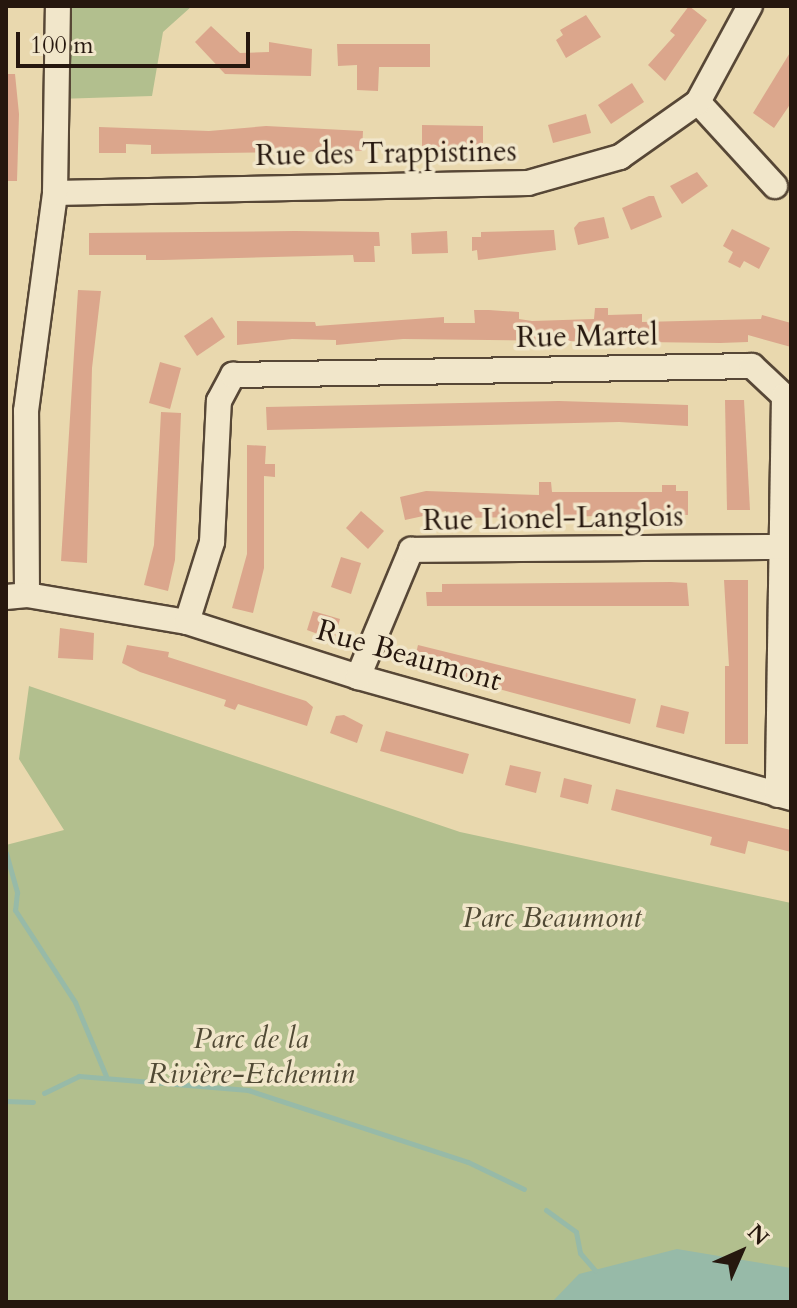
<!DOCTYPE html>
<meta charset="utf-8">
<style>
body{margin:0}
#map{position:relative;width:797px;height:1308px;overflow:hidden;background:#e9d8ae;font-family:Cardo,serif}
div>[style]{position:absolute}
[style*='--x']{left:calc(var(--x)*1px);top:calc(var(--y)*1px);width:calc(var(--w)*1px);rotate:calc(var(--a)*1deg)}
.green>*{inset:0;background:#b2bf8e}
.water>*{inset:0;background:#97baa8}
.stream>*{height:5px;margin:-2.5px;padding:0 2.5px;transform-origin:2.5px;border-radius:2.5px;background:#97baa8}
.building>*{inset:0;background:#dba68c}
.roads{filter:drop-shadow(2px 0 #574736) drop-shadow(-2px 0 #574736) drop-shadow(0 2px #574736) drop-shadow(0 -2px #574736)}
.minor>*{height:24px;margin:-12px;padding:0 12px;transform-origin:12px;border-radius:12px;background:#f1e6ca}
span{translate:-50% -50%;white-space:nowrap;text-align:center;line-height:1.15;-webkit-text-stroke:7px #f1e6ca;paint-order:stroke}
.street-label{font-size:30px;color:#26170e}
.park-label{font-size:30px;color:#504934;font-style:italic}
.frame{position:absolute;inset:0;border:8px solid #26170e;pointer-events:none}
.north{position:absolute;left:701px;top:1212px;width:80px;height:80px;-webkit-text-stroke:6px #f1e6ca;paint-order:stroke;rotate:45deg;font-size:22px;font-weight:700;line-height:32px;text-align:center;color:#26170e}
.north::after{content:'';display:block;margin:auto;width:28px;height:36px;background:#26170e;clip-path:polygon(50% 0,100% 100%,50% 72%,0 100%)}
.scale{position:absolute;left:16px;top:32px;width:234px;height:36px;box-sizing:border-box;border:4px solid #26170e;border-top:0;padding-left:10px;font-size:24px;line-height:28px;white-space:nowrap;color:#26170e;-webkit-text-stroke:6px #f1e6ca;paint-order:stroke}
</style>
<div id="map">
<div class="green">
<div style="clip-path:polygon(58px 6px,192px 6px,163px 32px,152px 96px,57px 99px)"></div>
<div style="clip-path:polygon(29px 686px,460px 832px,791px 903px,791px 1302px,6px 1302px,6px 845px,64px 830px,19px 759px)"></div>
</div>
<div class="water">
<div style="clip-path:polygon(677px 1249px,791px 1268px,791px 1302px,552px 1302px,579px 1274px)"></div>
</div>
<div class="stream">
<div style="--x:6;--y:853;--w:41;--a:74.2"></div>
<div style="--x:17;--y:892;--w:18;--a:96"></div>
<div style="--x:15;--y:910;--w:110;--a:56.9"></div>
<div style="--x:75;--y:1002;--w:80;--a:67.3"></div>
<div style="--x:44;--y:1093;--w:39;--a:-26"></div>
<div style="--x:79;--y:1076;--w:170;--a:4.7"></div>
<div style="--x:248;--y:1090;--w:231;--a:18.1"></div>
<div style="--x:468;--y:1162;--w:62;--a:25.7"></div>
<div style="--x:6;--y:1101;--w:27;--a:2"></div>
<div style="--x:546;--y:1210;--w:37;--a:36"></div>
<div style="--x:576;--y:1232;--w:21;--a:79"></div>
<div style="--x:580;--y:1253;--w:23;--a:49"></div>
</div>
<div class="building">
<div style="clip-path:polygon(689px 6px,707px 20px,665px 81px,648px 65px,675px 35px,670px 31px)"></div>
<div style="clip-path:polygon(586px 15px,601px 37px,566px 58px,556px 40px,563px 35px,560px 30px)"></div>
<div style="clip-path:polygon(211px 26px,240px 53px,269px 52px,269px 42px,312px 49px,311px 76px,225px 74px,195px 42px)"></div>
<div style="clip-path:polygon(337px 44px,430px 44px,430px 67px,379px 67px,378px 91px,357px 90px,357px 65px,338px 66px)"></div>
<div style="clip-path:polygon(791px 51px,791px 103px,774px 128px,753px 113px)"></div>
<div style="clip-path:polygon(6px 74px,15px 74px,19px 114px,17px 181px,6px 181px)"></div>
<div style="clip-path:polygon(632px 83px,644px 102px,611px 124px,598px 105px)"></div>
<div style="clip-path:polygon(586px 114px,591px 133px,553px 143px,548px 125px)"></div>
<div style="clip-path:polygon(422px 125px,483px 126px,483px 149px,422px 151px)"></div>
<div style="clip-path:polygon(266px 126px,363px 131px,362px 151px,151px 154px,151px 145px,126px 144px,126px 153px,99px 153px,99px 127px,209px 131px)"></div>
<div style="clip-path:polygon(697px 172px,708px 186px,682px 204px,670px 186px)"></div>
<div style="clip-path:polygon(649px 196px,654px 196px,662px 217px,631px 230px,622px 208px)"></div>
<div style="clip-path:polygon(604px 217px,609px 238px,578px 245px,574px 228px,579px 222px)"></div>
<div style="clip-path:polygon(732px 229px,770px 248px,759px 269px,744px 261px,740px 268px,728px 262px,733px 252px,723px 246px)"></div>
<div style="clip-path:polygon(554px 230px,556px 250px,478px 260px,477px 250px,472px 251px,472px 237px,481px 237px,481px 232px)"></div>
<div style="clip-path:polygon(295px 231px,379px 232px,380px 246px,374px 246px,375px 262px,354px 262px,353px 255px,163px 260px,146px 260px,146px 255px,89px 255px,89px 233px)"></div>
<div style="clip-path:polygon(447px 231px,448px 253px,412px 254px,411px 233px)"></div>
<div style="clip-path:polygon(78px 290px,101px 291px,92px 368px,87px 563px,61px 561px)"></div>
<div style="clip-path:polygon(595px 308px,608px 308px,608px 315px,642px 314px,642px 322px,761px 319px,762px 315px,791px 323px,791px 347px,748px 335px,748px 342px,720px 343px,403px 339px,336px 345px,336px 340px,292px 339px,237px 345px,237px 321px,315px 322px,316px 326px,444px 317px,444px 323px,475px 323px,474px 310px,489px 310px,519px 312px,519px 319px,532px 321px,594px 319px)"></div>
<div style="clip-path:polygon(212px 317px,225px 337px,197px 356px,184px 336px)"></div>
<div style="clip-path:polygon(160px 362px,181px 368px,170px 409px,149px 403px)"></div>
<div style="clip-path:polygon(725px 400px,744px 400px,750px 510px,727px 510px)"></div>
<div style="clip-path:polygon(559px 401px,688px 405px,688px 426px,619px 422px,267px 430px,266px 407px)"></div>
<div style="clip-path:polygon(161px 412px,181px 413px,175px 560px,168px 591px,144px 585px,154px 545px)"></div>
<div style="clip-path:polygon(247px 445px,266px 446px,265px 464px,275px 464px,275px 477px,264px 476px,264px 568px,253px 613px,232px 608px,247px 554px)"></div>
<div style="clip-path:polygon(539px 482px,551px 482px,552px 492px,662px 492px,662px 485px,676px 485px,676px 491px,688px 491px,688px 515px,446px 518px,446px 511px,405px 520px,400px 497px,426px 491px,539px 495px)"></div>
<div style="clip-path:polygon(361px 511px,384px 531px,368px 549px,346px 528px)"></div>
<div style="clip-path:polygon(341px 557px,361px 563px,351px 594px,331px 587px)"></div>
<div style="clip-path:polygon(724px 580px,748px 580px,748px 744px,725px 744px,725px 666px,729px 666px)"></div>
<div style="clip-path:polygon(671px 582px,687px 583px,689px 606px,427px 606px,426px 592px,442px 592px,442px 584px)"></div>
<div style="clip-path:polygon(313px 611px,340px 619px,334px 640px,307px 630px)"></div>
<div style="clip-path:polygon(60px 628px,94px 633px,93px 660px,58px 658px)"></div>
<div style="clip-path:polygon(127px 645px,169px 652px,168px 657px,306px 701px,313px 707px,307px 726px,238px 704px,235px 710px,224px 706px,226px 700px,140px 672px,122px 663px)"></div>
<div style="clip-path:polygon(418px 645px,636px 699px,630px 724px,413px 666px)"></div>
<div style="clip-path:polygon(661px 705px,689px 712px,684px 734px,656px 727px)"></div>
<div style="clip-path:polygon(344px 715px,363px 725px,357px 743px,330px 733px,336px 716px)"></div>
<div style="clip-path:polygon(386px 731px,469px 754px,463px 774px,380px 751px)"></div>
<div style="clip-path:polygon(510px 765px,541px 772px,536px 793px,505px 785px)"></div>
<div style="clip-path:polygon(564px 778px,592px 785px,588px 804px,560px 797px)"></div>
<div style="clip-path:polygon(616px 789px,791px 830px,791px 852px,748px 841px,745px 854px,710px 845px,712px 837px,611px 810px)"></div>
</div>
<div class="roads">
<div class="minor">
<div style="--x:698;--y:102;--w:114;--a:47.5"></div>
<div style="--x:55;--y:193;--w:473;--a:-1.2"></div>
<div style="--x:528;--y:183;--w:96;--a:-15.8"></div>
<div style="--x:620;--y:157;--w:95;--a:-35.2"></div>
<div style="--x:698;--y:102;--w:109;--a:-61.6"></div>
<div style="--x:27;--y:595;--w:184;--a:-90.3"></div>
<div style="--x:26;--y:411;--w:220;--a:-82.4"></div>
<div style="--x:55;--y:193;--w:187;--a:-89.1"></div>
<div style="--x:6;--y:597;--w:21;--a:-5"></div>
<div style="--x:27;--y:595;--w:162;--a:9.6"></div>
<div style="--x:187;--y:622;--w:180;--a:17.8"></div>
<div style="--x:358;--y:677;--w:450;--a:15.6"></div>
<div style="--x:187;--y:622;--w:84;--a:-72.6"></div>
<div style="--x:212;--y:542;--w:141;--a:-87.2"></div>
<div style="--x:219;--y:401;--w:30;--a:-62"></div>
<div style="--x:233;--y:375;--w:519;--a:-0.99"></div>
<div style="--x:752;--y:366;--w:44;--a:43.2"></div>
<div style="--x:784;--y:396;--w:399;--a:90.9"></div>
<div style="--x:358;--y:677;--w:138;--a:-67.3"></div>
<div style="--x:411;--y:550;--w:373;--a:-0.5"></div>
</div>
</div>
<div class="street-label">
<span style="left:386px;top:154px;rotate:-1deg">Rue des Trappistines</span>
<span style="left:587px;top:337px;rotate:-1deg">Rue Martel</span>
<span style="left:553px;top:519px;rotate:-1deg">Rue Lionel-Langlois</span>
<span style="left:409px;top:656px;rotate:16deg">Rue Beaumont</span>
</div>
<div class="park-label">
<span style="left:552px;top:918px">Parc Beaumont</span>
<span style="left:251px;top:1056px">Parc de la<br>Rivière-Etchemin</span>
</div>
<div class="frame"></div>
<div class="north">N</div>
<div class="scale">100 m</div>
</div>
